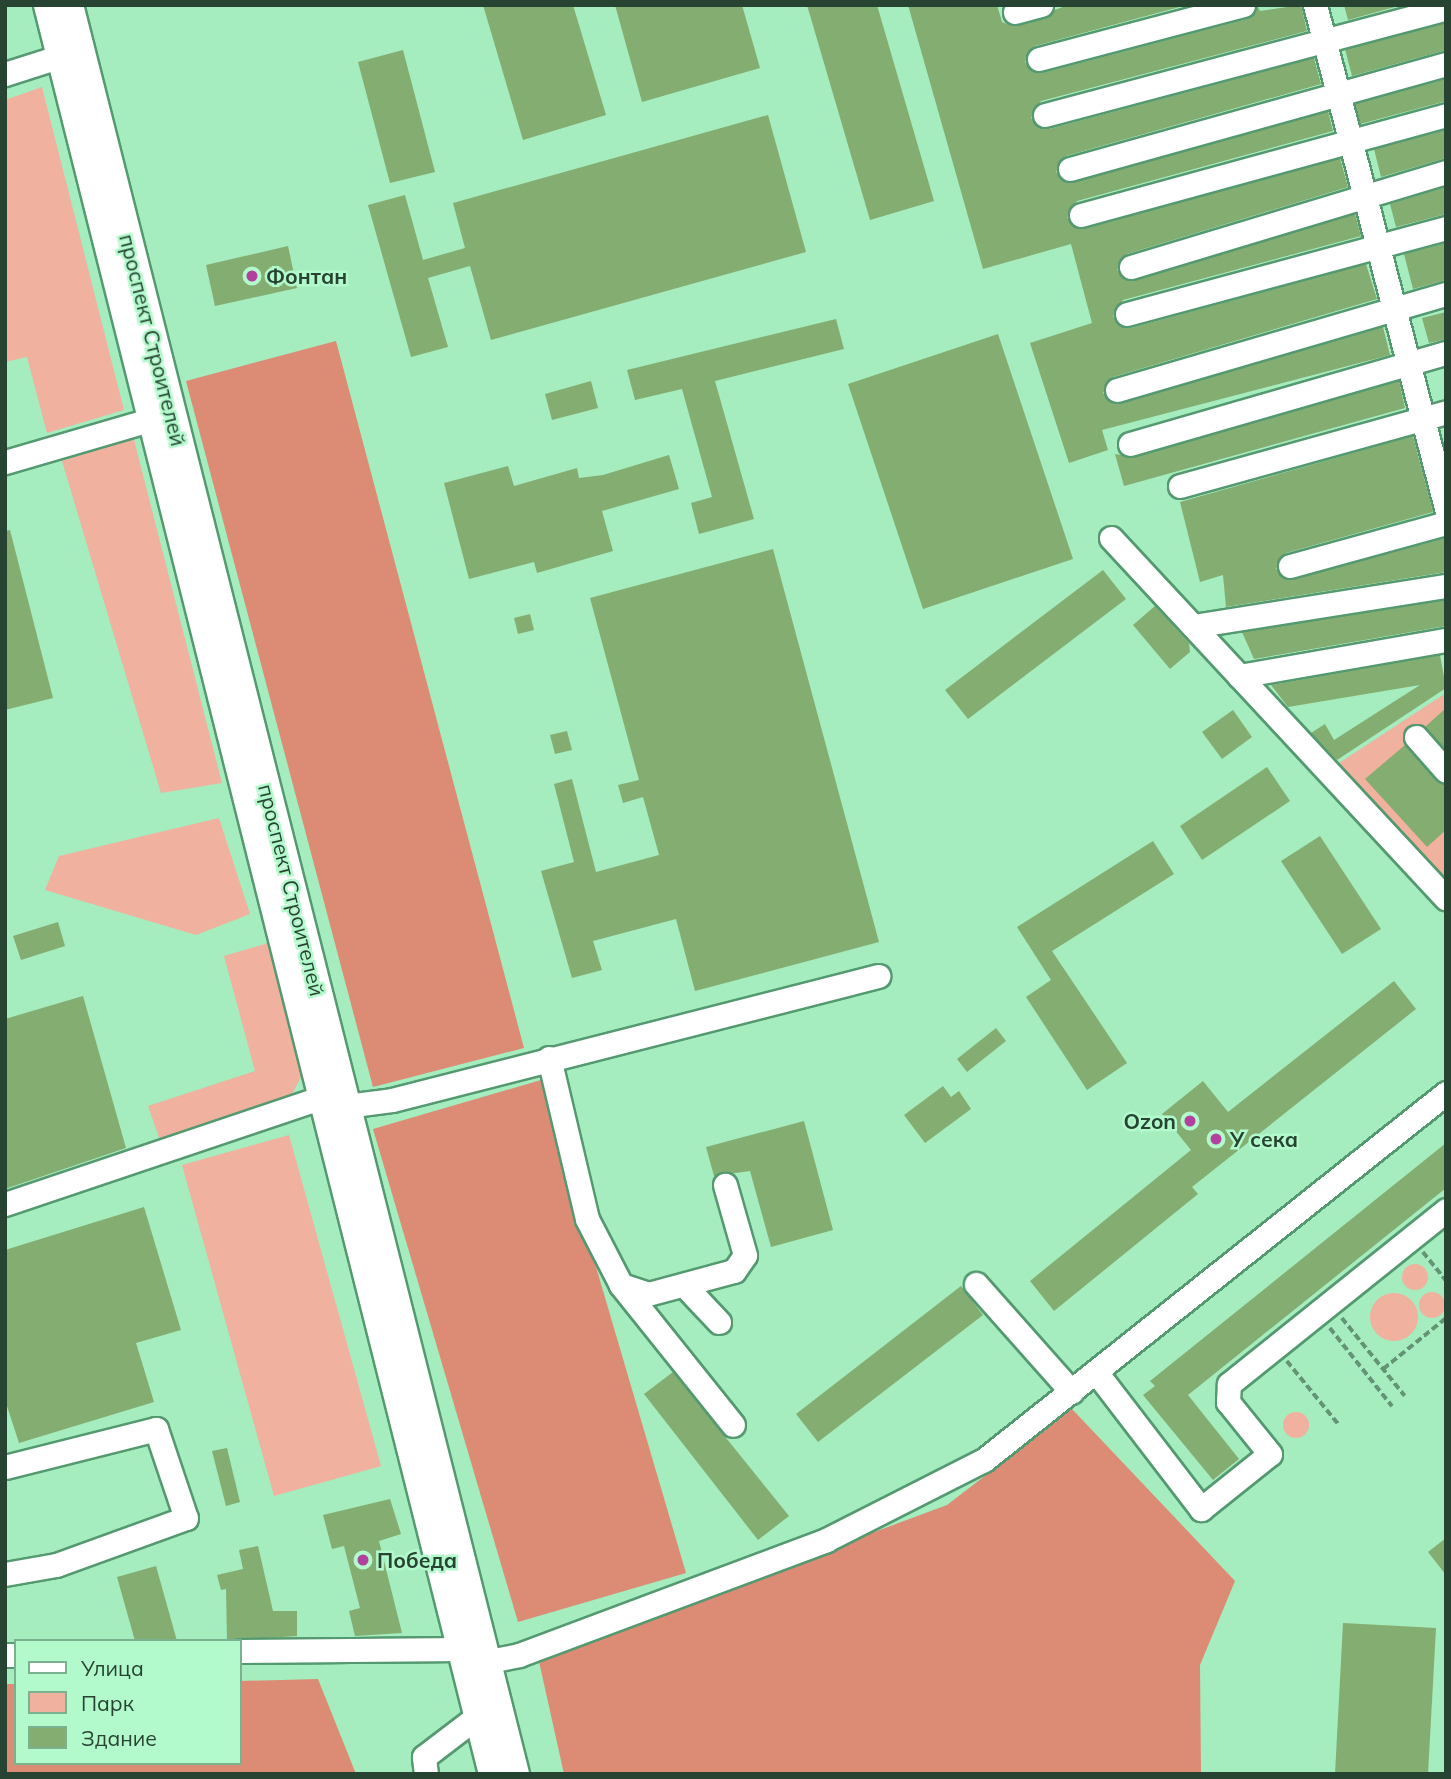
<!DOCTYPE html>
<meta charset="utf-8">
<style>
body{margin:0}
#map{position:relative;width:1451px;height:1779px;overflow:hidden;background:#a5ecbe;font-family:Mulish,sans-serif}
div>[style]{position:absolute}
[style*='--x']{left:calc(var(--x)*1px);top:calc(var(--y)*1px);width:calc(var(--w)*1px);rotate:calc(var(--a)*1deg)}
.green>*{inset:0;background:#f0b19f}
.round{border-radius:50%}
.forest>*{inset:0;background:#dc8b75}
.building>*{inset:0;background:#84ad71}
.path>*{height:3.5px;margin-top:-1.75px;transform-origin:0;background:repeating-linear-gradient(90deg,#639474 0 7px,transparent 0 10.5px)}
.roads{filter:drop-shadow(2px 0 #54996f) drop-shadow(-2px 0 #54996f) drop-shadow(0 2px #54996f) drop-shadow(0 -2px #54996f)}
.minor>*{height:23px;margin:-11.5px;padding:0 11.5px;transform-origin:11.5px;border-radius:11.5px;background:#fff}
.major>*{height:28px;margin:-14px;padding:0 14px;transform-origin:14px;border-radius:14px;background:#fff}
.dots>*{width:19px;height:19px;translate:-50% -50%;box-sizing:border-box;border:4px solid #b2f9cb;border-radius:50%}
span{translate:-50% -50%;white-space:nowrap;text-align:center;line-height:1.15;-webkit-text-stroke:5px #b2f9cb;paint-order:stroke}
.poi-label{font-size:21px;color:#274432;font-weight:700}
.left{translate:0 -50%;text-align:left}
.right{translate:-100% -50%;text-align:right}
.street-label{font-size:21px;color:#274432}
.frame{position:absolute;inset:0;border:7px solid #274432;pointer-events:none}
.legend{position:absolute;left:14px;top:1639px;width:228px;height:126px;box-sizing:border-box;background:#b2f9cb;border:2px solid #7ab18e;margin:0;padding:9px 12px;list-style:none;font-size:21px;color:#274432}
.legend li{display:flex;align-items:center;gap:14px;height:35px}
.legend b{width:35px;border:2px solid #7ab18e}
</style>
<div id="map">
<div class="green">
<div style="clip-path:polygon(42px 87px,124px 410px,47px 433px,27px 357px,5px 362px,5px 100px)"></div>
<div style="clip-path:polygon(133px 436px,222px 783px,161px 793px,62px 461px)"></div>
<div style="clip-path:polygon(1446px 693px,1446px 881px,1336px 765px)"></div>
<div style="clip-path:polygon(219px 818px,250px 914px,196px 935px,45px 890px,59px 856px)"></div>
<div style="clip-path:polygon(268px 943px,302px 1075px,288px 1102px,161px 1143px,148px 1106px,255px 1071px,224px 956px)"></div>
<div style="clip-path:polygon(289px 1135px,381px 1466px,274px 1496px,182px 1165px)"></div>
<div class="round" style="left:1402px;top:1264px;width:26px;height:26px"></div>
<div class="round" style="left:1419px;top:1292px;width:26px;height:26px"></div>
<div class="round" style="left:1370px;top:1293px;width:48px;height:48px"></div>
<div class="round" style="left:1283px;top:1412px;width:26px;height:26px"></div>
</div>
<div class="forest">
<div style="clip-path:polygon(336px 341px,524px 1048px,373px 1087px,186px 381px)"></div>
<div style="clip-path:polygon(541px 1080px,686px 1573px,518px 1622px,373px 1129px)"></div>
<div style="clip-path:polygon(1072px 1409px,1235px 1581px,1200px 1665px,1201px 1774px,564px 1774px,538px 1657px,947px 1505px)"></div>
<div style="clip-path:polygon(318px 1679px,356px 1774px,5px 1774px,5px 1684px,16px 1684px,16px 1763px,240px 1763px,240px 1681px)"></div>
</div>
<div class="building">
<div style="clip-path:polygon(483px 5px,573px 5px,606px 115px,523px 140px)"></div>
<div style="clip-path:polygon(615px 5px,742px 5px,760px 68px,642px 102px)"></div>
<div style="clip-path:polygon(807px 5px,877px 5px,934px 201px,870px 220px)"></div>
<div style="clip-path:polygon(908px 5px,997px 5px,1002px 22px,1012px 26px,1068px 5px,1187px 5px,1035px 46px,1025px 62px,1042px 73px,1247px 19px,1257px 5px,1260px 11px,1301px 5px,1307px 31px,1041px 101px,1031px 118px,1049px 129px,1314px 58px,1321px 84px,1066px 156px,1056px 172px,1074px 182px,1328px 111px,1333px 131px,1077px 201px,1067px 218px,1085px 228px,1340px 158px,1348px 187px,1127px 254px,1117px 270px,1135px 280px,1355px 214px,1361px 236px,1123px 300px,1113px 317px,1131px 328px,1366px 264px,1377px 299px,1113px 377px,1103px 393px,1121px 403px,1383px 327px,1390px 355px,1102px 430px,1108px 450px,1069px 463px,1030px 343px,1092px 323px,1071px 244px,983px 269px)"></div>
<div style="clip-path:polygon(1344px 5px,1402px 5px,1348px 20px)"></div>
<div style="clip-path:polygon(1446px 23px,1446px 50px,1352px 76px,1345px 49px)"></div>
<div style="clip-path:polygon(403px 50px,435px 172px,390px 183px,358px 62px)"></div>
<div style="clip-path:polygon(1446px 79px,1446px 101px,1360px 124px,1355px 104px)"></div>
<div style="clip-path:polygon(768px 115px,806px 252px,491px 340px,470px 266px,428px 278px,448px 347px,411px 357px,368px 205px,405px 195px,423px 260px,465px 248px,453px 203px)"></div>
<div style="clip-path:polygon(1446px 130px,1446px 158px,1381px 177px,1374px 149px)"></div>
<div style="clip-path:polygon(1446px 187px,1446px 214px,1396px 227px,1390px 204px)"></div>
<div style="clip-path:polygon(1446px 243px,1446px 280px,1413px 289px,1404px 254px)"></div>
<div style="clip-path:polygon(288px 246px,297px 288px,215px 306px,206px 265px)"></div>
<div style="clip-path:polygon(1446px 312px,1446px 339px,1429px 343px,1422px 318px)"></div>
<div style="clip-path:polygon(836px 319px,844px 349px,715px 381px,754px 519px,699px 534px,691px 503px,712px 497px,682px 389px,635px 400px,627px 370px)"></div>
<div style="clip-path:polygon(998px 334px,1073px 559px,923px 609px,848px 384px)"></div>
<div style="clip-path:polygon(591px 381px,598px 408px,552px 420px,545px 394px)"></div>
<div style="clip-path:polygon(1399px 381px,1405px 408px,1124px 486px,1115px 454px,1134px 457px)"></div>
<div style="clip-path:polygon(1413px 436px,1433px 512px,1286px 553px,1276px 569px,1294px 579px,1446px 538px,1446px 572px,1226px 607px,1223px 575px,1200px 582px,1180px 502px)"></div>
<div style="clip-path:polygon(669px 455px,679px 489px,602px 511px,613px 551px,537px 573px,534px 562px,469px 579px,444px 483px,508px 466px,514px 486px,577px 468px,579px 478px,603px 475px)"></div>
<div style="clip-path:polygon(10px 530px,53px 698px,5px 710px,5px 531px)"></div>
<div style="clip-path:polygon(773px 549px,879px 942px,695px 991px,676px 919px,593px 941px,602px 970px,572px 978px,541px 871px,574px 862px,554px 784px,572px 779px,596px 872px,659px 855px,643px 797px,623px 803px,618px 785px,639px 780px,590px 598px)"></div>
<div style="clip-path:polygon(1103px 570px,1126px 599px,968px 719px,945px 690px)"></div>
<div style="clip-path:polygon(1446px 600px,1446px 626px,1254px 659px,1242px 632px)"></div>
<div style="clip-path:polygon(1155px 606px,1189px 643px,1190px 652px,1170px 669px,1133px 625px)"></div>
<div style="clip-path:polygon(530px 614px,534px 630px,518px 634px,514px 618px)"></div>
<div style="clip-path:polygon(1440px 655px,1446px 688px,1337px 760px,1311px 733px,1325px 724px,1334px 740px,1420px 685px,1288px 707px,1271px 685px)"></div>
<div style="clip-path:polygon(1446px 708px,1446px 750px,1425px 727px)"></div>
<div style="clip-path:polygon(1233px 710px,1252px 737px,1222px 759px,1202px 732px)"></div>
<div style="clip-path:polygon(567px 731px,572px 750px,555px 754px,550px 735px)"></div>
<div style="clip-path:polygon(1405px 745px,1446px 785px,1446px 830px,1427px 847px,1365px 779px)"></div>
<div style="clip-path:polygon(1267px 767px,1290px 801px,1202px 860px,1180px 826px)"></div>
<div style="clip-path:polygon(1320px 836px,1381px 929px,1342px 954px,1281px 861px)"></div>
<div style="clip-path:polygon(1153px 841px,1174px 874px,1052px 951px,1127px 1063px,1087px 1090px,1026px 997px,1051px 980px,1017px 927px)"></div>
<div style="clip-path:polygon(58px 922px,65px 946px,21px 960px,13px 936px)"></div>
<div style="clip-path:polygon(1394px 981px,1416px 1009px,1192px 1187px,1198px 1194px,1054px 1311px,1030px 1281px,1191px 1150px,1162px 1114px,1203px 1081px,1228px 1112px)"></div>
<div style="clip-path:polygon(83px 996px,126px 1148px,5px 1189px,5px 1019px)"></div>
<div style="clip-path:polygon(996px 1028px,1006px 1041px,967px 1072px,957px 1059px)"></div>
<div style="clip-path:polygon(943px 1086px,951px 1097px,959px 1091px,971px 1109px,925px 1143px,904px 1115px)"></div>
<div style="clip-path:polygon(804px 1121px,833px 1230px,771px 1247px,750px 1171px,714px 1176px,706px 1147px)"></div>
<div style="clip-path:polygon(1446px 1143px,1446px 1188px,1188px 1395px,1239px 1459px,1213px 1480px,1143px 1395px,1155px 1386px,1150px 1381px)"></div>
<div style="clip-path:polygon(144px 1207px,181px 1330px,136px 1343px,154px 1402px,19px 1443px,5px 1400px,5px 1250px)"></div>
<div style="clip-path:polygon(961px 1286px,983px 1315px,818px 1442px,796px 1414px)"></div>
<div style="clip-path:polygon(673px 1372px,789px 1516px,758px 1540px,644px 1394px)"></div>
<div style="clip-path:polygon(227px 1448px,240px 1502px,226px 1506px,212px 1451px)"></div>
<div style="clip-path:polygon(390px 1499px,401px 1534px,379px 1541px,402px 1633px,355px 1636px,349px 1611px,360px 1608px,344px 1546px,332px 1549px,323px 1515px)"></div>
<div style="clip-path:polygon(1446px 1538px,1446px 1575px,1428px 1552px)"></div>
<div style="clip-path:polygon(258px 1546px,273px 1611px,297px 1611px,297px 1636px,227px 1641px,226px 1589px,221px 1590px,217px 1575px,243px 1569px,239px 1550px)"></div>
<div style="clip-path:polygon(156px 1566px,177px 1641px,135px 1641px,117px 1577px)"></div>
<div style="clip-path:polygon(1343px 1623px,1436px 1628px,1428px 1774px,1335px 1774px)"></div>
</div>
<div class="path">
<div style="--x:1423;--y:1252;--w:36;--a:51"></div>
<div style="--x:1342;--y:1318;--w:100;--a:51.1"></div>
<div style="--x:1330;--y:1328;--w:100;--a:51.5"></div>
<div style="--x:1287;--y:1361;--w:82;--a:50.9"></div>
<div style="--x:1383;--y:1369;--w:81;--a:-39"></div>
</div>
<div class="roads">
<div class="minor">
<div style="--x:1315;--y:5;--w:520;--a:75.4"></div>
<div style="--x:1015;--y:12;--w:27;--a:-15"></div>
<div style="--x:1039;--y:59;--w:211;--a:-14.8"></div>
<div style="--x:5;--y:74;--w:76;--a:-17.7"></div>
<div style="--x:1045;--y:115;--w:415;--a:-14.9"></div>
<div style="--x:1070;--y:169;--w:390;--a:-15.6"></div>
<div style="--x:1081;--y:215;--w:378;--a:-15.3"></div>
<div style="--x:1131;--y:267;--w:329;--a:-16.8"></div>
<div style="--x:1127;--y:314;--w:330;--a:-15.1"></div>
<div style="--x:1117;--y:390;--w:343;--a:-16.3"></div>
<div style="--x:1130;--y:444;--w:329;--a:-16.1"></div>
<div style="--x:5;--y:462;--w:154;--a:-16.2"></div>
<div style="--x:1180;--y:486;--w:276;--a:-15.5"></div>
<div style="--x:1111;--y:538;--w:492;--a:47.1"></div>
<div style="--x:1290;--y:566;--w:162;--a:-15.4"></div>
<div style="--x:1193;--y:626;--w:256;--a:-9"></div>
<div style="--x:1239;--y:676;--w:210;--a:-9.9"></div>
<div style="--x:1416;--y:737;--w:45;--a:48.6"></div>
<div style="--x:549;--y:1058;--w:165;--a:76.7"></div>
<div style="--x:587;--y:1219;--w:74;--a:62.7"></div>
<div style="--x:621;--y:1285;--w:28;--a:18"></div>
<div style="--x:648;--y:1294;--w:89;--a:-15"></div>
<div style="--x:734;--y:1271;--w:19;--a:-55"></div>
<div style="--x:745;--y:1255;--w:73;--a:-105.9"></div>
<div style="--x:346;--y:1106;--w:46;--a:-7.4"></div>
<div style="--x:392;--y:1100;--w:502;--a:-14.31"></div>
<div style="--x:5;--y:1204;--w:336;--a:-18.6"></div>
<div style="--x:976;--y:1284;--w:144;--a:48.4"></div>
<div style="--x:621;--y:1285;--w:179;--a:51.3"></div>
<div style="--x:684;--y:1285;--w:51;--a:46.6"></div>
<div style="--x:1096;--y:1372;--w:173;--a:52.5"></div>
<div style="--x:1201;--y:1509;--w:88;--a:-38.6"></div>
<div style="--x:1270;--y:1454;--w:67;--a:-128.9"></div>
<div style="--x:1228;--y:1402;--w:18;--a:-87"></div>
<div style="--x:1229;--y:1384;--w:278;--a:-38.7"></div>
<div style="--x:5;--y:1467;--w:156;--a:-14.1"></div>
<div style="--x:156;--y:1429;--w:94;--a:71.4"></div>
<div style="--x:186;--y:1518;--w:138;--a:160.1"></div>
<div style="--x:56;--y:1565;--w:52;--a:170"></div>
<div style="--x:240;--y:1651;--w:223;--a:-0.5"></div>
<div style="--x:5;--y:1655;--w:11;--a:0"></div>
<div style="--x:470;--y:1665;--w:50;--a:-11.5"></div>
<div style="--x:519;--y:1655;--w:328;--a:-20.5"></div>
<div style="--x:826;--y:1540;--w:177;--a:-26.9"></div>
<div style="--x:984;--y:1460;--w:590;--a:-38.46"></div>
<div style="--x:426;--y:1774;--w:17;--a:-97"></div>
<div style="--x:424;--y:1757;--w:69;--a:-37.4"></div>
</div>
<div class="major">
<div style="--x:48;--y:5;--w:1824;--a:75.88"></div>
<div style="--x:69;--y:5;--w:1824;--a:75.85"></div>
</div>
</div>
<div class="dots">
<div style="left:252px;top:276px;background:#b2419d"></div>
<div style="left:1190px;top:1121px;background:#b2419d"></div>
<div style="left:1216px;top:1139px;background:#b2419d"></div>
<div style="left:363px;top:1560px;background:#b2419d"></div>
</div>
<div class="poi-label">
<span class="left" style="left:266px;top:276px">Фонтан</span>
<span class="right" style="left:1176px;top:1121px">Ozon</span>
<span class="left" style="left:1230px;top:1139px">У сека</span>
<span class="left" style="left:377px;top:1560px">Победа</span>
</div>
<div class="street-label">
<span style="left:153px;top:340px;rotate:76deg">проспект Строителей</span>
<span style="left:292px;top:890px;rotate:76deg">проспект Строителей</span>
</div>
<div class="frame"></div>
<ul class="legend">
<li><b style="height:9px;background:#fff"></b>Улица</li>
<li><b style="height:19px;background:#f0b19f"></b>Парк</li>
<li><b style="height:19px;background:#84ad71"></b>Здание</li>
</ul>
</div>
